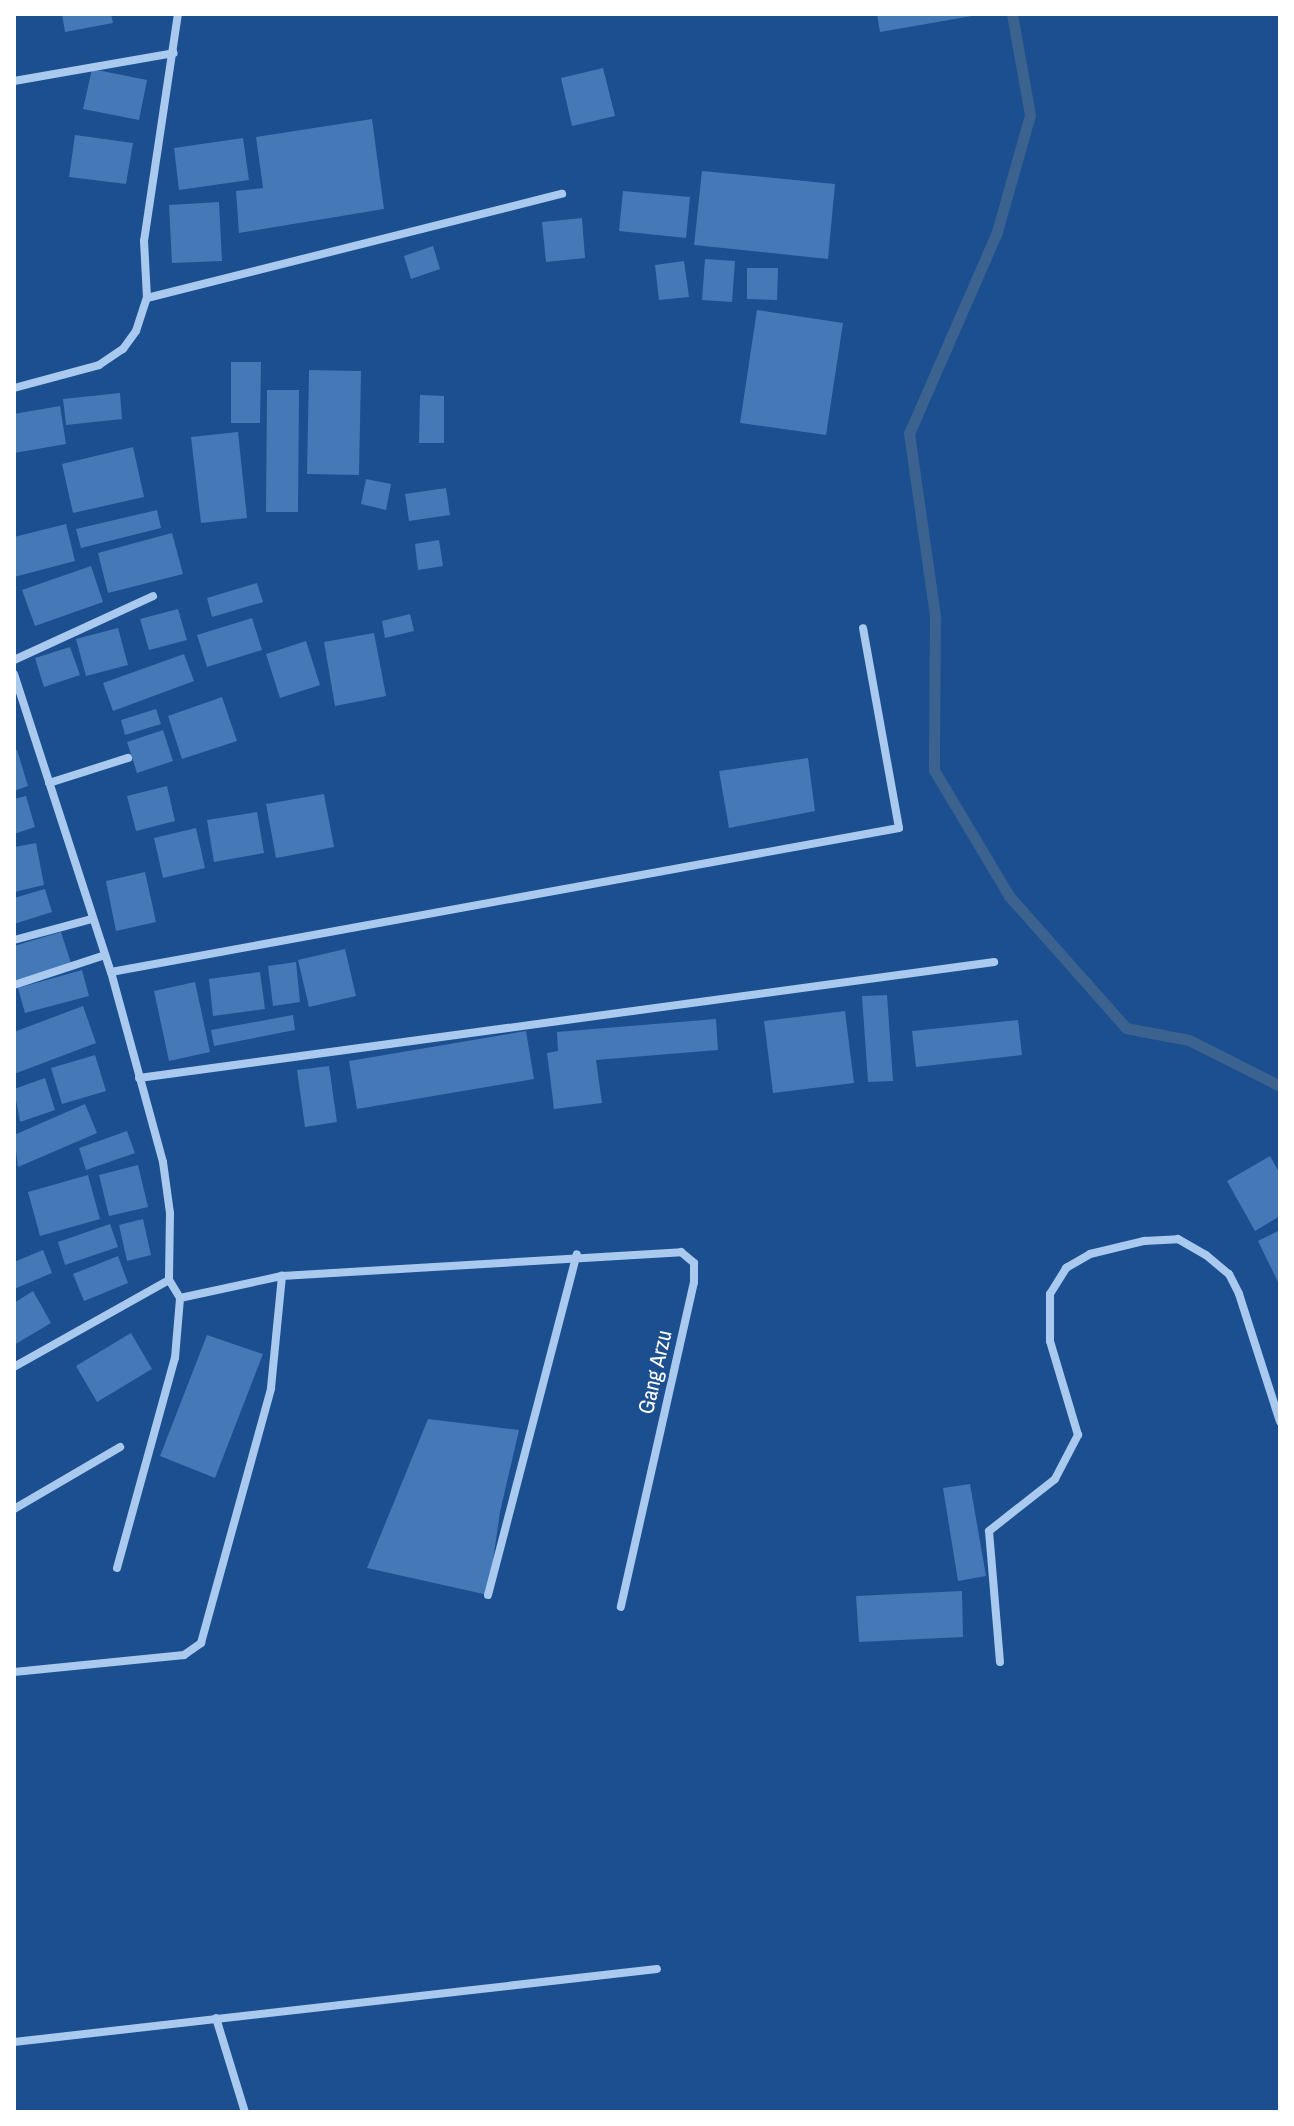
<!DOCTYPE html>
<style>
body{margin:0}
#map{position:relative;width:1294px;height:2126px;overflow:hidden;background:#1b4f8f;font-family:"Archivo Narrow",sans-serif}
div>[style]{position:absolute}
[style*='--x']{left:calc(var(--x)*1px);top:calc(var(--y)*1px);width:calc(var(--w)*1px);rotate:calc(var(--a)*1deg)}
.stream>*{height:11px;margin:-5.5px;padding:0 5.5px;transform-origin:5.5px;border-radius:5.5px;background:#3c6290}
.building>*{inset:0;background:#4478b7}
.minor>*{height:8px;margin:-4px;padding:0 4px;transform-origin:4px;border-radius:4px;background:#a9c9ee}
span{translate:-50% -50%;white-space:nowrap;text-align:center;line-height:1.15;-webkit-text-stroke:6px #1b4f8f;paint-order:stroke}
.street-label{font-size:22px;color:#fff}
.frame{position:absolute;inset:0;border:16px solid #fff;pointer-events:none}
</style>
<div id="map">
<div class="stream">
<div style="--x:1012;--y:14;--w:103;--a:79.9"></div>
<div style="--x:1030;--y:115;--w:122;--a:105.8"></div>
<div style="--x:997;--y:232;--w:219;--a:113.6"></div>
<div style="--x:909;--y:433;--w:184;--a:81.9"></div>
<div style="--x:935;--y:615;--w:155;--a:90.4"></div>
<div style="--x:934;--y:770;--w:147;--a:59.2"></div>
<div style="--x:1009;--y:896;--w:176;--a:48.4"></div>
<div style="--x:1126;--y:1028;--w:64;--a:10.8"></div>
<div style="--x:1189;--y:1040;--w:102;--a:26.8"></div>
</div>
<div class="building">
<div style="clip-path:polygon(62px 14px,111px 14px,113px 23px,65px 32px)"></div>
<div style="clip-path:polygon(877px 14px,972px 14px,972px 16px,880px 32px)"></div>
<div style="clip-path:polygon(603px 68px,615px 116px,572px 126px,561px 78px)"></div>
<div style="clip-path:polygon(92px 69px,147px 80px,139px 120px,83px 109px)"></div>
<div style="clip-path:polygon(372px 119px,384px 209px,239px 233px,236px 191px,263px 188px,256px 137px)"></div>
<div style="clip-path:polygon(75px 135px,133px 143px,126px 184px,69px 177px)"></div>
<div style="clip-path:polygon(243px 138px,249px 180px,179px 190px,174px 148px)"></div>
<div style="clip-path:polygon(702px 171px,835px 184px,828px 259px,694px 245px)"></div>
<div style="clip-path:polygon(623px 191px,690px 197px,686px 238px,619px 231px)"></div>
<div style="clip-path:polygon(219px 202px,222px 261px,172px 263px,169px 205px)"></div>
<div style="clip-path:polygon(582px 218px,585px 258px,546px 262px,542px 222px)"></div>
<div style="clip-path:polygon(433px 246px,440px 269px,411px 279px,404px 256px)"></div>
<div style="clip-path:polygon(705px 259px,735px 261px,732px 302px,702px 300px)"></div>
<div style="clip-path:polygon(684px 261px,689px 297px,659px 300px,655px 265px)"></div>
<div style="clip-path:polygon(747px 268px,778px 268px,777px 300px,747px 299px)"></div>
<div style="clip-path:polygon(757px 310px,843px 323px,826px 435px,740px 423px)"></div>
<div style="clip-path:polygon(231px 362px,261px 362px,260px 423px,231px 423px)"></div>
<div style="clip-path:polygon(309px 370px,361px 371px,359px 475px,307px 474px)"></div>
<div style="clip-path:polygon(267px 390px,299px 390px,298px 512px,266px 512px)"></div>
<div style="clip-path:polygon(120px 393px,122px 419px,66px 425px,63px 399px)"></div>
<div style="clip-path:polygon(420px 395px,444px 396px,444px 443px,419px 443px)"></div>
<div style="clip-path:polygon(60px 406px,66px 444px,14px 453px,14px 414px)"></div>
<div style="clip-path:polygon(238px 432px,247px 518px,201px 523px,191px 437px)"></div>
<div style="clip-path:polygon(133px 447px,144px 497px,73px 513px,62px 464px)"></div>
<div style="clip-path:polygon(366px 479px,391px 484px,386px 510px,361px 504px)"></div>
<div style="clip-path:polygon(446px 488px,450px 515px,409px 521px,405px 494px)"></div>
<div style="clip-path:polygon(157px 510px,161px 528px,81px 548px,76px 529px)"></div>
<div style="clip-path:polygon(66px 524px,75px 561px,14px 577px,14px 537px)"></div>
<div style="clip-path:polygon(172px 533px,183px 574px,108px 593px,98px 553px)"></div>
<div style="clip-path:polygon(439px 540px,443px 566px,418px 570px,415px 544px)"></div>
<div style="clip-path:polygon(91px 566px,103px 602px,35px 626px,22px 590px)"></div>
<div style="clip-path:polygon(257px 583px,263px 602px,212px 617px,207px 598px)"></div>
<div style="clip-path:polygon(178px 609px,187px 640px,149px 650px,140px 619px)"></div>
<div style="clip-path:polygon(410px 614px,414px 631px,385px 638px,382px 621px)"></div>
<div style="clip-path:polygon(252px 618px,262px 650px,207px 667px,197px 635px)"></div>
<div style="clip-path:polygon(118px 628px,128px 665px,86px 676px,76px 639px)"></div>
<div style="clip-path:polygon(374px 633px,386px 696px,335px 706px,324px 642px)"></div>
<div style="clip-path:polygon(306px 641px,320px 685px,280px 698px,266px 654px)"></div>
<div style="clip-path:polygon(70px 647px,80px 675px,44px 687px,35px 658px)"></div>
<div style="clip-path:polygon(184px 654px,194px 681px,113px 711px,103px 683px)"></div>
<div style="clip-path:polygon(222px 697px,237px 741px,182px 759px,168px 716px)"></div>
<div style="clip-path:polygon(156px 709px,161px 724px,125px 735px,121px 720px)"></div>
<div style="clip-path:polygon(163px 730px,173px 761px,137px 773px,127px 742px)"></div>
<div style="clip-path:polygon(17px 750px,28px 786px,14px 791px,14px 751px)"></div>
<div style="clip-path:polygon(808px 758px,815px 811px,729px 828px,719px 771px)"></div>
<div style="clip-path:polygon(167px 786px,175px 821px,136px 831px,127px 796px)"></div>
<div style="clip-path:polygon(324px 794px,334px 847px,276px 858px,266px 804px)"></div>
<div style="clip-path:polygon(26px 796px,35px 827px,14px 834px,14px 799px)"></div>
<div style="clip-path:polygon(257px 812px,264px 853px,214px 862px,207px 820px)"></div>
<div style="clip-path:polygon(196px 828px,205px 868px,163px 878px,154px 838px)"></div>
<div style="clip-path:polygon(36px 843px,44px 885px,14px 892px,14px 847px)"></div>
<div style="clip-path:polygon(145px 872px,156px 922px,116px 931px,106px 881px)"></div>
<div style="clip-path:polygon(45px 889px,52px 912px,14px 924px,14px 898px)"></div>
<div style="clip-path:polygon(61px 932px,71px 963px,14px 981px,14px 946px)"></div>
<div style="clip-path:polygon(345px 949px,356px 996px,309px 1007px,298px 960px)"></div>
<div style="clip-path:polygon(296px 962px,300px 1002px,273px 1006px,268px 966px)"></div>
<div style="clip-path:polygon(82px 970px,89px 996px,25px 1013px,18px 988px)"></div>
<div style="clip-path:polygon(260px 972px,265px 1009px,213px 1016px,209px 979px)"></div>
<div style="clip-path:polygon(195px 982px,210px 1052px,169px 1061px,154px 991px)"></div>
<div style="clip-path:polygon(887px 995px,893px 1081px,868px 1082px,862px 996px)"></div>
<div style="clip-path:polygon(83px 1006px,96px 1043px,14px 1074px,14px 1032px)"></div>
<div style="clip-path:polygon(845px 1011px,854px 1083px,773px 1093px,764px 1021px)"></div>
<div style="clip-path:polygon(293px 1015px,295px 1030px,214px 1046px,211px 1030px)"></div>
<div style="clip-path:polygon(716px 1019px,718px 1050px,596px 1060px,602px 1103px,554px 1109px,547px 1053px,558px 1051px,557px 1032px)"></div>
<div style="clip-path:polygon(1018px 1020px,1022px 1055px,916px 1067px,912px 1031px)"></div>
<div style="clip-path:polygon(526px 1031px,534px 1079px,357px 1109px,349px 1061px)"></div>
<div style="clip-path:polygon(95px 1055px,106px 1091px,62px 1104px,51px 1068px)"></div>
<div style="clip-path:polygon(329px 1066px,337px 1122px,305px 1127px,297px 1070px)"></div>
<div style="clip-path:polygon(45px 1078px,55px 1110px,20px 1122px,14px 1089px)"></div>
<div style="clip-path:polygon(85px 1104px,97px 1133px,18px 1167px,14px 1135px)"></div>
<div style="clip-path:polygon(127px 1131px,135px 1153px,86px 1170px,79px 1148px)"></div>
<div style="clip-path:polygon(1270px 1156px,1280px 1174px,1280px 1216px,1255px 1231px,1227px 1181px)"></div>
<div style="clip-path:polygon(138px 1165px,148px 1207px,109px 1216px,99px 1175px)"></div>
<div style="clip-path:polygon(88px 1175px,100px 1219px,40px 1236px,28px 1192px)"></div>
<div style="clip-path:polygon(143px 1219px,151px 1255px,127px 1261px,119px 1225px)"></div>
<div style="clip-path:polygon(110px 1224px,118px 1247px,65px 1265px,58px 1242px)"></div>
<div style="clip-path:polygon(1280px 1230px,1280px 1286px,1258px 1241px)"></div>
<div style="clip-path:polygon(43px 1250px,52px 1273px,14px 1289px,14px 1262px)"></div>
<div style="clip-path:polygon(118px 1256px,128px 1283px,84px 1301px,73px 1274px)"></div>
<div style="clip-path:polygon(33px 1291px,51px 1323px,14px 1345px,14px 1303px)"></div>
<div style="clip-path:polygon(131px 1333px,152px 1369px,97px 1402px,76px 1366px)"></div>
<div style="clip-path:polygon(207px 1335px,263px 1354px,215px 1478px,160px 1456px)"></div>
<div style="clip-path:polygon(428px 1419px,519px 1430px,500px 1512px,488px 1595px,367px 1568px)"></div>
<div style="clip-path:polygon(970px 1484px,986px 1576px,958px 1581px,943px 1488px)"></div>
<div style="clip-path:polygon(962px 1591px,963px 1637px,859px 1642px,856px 1596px)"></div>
</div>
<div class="minor">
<div style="--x:14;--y:81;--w:162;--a:-9.9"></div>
<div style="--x:147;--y:298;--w:428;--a:-14.1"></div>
<div style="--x:14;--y:388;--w:88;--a:-15.1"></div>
<div style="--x:99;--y:365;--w:29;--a:-34"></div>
<div style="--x:123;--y:349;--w:22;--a:-54"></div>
<div style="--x:136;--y:331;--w:35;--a:-72"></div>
<div style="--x:147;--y:298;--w:57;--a:-93"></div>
<div style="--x:144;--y:241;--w:230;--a:-81.5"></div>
<div style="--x:14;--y:660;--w:153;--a:-24.7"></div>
<div style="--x:14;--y:674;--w:313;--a:72"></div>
<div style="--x:111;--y:972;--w:197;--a:74.7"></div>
<div style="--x:163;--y:1162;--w:51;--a:82.2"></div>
<div style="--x:170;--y:1213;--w:67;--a:90.9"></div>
<div style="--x:169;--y:1280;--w:178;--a:150.7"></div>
<div style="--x:49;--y:783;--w:83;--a:-17.6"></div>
<div style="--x:14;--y:940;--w:81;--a:-15.1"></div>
<div style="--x:111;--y:972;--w:801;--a:-10.36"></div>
<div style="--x:899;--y:828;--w:203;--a:-100.2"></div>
<div style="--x:14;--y:985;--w:96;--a:-18.2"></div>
<div style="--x:139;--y:1078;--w:863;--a:-7.73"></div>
<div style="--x:180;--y:1298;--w:104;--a:-12.2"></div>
<div style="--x:282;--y:1276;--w:400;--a:-3.4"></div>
<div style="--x:681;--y:1252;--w:17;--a:40"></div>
<div style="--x:694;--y:1263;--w:19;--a:90"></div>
<div style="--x:694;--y:1282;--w:333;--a:102.7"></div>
<div style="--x:14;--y:1509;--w:123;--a:-30.3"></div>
<div style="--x:117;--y:1568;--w:218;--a:-74.6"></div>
<div style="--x:175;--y:1358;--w:60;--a:-85.2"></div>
<div style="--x:180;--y:1298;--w:21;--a:-121"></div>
<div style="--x:488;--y:1595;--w:352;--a:-75.4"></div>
<div style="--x:1000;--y:1662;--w:131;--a:-94.8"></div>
<div style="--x:989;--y:1531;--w:84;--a:-38.2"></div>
<div style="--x:1055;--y:1479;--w:50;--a:-62.4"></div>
<div style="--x:1078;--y:1435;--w:98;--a:-106.6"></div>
<div style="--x:1050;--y:1341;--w:47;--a:-90"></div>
<div style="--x:1050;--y:1294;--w:31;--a:-58"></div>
<div style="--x:1066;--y:1268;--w:28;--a:-30"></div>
<div style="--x:1090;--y:1254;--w:56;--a:-13.5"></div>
<div style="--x:1144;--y:1241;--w:34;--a:-3"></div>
<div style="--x:1178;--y:1239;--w:32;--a:30"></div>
<div style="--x:1206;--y:1255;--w:30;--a:40"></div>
<div style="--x:1229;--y:1274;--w:22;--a:63"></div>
<div style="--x:1239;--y:1294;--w:134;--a:72.2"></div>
<div style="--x:14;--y:1672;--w:171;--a:-5.7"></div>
<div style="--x:184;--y:1655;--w:21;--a:-35"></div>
<div style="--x:201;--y:1643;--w:264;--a:-74.6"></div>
<div style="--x:271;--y:1388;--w:113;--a:-84.4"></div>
<div style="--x:216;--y:2018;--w:98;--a:72.9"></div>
<div style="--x:14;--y:2042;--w:647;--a:-6.48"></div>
</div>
<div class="street-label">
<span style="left:655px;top:1372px;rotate:-77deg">Gang Arzu</span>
</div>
<div class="frame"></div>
</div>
